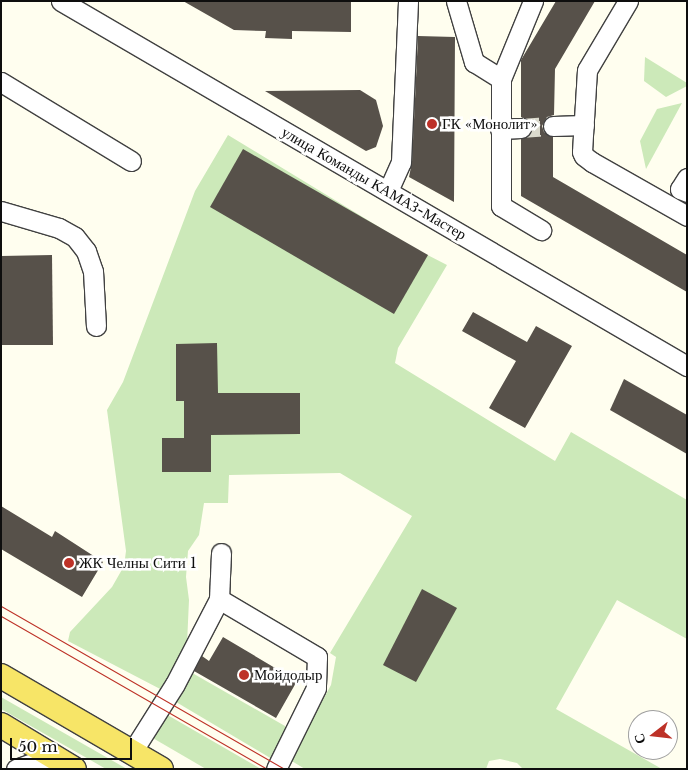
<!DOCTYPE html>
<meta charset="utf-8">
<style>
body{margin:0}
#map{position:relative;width:688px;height:770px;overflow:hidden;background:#fffeef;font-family:"Libre Baskerville",serif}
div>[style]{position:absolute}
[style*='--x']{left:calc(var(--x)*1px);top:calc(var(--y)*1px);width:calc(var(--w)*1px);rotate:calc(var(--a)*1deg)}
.green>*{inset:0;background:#cce9b9}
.building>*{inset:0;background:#57514a}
.minor-tunnel>*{height:19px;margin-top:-9.5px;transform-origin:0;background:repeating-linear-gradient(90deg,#dbdacd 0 19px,transparent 0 28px)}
.roads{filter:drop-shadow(1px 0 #414141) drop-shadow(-1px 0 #414141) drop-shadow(0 1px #414141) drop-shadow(0 -1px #414141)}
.minor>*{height:19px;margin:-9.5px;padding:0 9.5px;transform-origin:9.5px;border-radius:9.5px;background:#fff}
.major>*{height:24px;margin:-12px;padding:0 12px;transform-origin:12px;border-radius:12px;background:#f7e567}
.tram>*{height:1px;margin:-0.5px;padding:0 0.5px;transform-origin:0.5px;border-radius:0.5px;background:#bd3127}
.dots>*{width:14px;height:14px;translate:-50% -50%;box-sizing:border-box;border:2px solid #fff;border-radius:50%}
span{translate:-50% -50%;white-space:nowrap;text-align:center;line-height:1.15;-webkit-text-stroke:5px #fff;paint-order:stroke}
.poi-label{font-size:15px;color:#0e0e0e}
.left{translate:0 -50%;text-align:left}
.street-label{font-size:15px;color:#0e0e0e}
.frame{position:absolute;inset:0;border:2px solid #0e0e0e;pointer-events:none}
.north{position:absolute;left:628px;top:710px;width:50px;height:50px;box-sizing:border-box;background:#fff;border:1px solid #9f9f9f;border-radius:50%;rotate:254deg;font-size:14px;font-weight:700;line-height:20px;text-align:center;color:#0e0e0e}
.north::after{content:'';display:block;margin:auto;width:18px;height:22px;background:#bd3127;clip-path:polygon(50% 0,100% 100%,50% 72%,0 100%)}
.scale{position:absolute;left:10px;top:738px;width:122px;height:22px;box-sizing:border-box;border:2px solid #0e0e0e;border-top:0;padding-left:6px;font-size:15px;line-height:18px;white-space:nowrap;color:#0e0e0e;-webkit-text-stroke:4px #fff;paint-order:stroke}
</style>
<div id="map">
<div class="green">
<div style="clip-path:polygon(645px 57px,687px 83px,687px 86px,666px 97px,644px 81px)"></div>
<div style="clip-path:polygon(682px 103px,646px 169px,640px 141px,657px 109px)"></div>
<div style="clip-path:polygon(228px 135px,412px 247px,447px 265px,398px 348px,395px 363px,555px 461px,571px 432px,687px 500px,687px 639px,617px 600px,556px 709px,662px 769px,523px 769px,517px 763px,500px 759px,489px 761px,486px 769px,305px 769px,290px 760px,331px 685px,336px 657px,330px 653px,412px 516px,340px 473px,229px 475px,228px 503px,204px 503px,199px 535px,188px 551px,186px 577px,189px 600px,187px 644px,164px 691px,68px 641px,70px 632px,112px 587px,124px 566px,126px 551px,107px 410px,123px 382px,195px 191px)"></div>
<div style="clip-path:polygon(187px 670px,285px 726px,287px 731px,272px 759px,171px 699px)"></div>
<div style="clip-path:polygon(1px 697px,127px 769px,106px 769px,1px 709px)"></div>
<div style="clip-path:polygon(164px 713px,261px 769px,206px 769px,151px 737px)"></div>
</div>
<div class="building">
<div style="clip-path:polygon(183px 1px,351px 1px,351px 32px,292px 31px,292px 39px,265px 38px,266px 31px,234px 30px)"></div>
<div style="clip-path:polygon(556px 1px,595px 1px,555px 69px,554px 115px,547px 117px,542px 126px,544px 132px,553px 137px,553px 177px,687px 255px,687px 292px,521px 196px,521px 139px,527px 137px,532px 128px,530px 122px,521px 117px,521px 60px)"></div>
<div style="clip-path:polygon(418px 36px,455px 37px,454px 202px,409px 177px,412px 162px)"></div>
<div style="clip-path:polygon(360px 90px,376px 100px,383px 126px,376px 147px,366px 151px,265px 91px)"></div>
<div style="clip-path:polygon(243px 149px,428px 255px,394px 314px,210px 207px)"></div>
<div style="clip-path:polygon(52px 255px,53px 345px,1px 345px,1px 256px)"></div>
<div style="clip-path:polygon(473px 312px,527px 342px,536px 326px,572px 346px,525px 428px,489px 408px,516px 361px,462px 331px)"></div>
<div style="clip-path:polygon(217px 343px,218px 393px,300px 393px,300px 434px,211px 435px,211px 472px,162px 472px,162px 438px,184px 438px,184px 401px,176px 401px,176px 344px)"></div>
<div style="clip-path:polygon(624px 379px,687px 415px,687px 454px,610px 410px)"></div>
<div style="clip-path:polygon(1px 506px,52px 537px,55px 531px,103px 562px,82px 597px,1px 549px)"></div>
<div style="clip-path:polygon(422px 589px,457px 608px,416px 682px,383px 665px)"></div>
<div style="clip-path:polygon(223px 637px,297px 681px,276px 718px,194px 671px,202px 656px,209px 661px)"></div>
</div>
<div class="minor-tunnel">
<div style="--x:521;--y:128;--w:32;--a:-4"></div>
</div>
<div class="roads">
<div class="minor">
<div style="--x:61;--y:1;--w:725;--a:30.25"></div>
<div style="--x:456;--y:1;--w:64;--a:73.6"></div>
<div style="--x:474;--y:62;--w:32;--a:32"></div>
<div style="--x:533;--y:1;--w:84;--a:112.3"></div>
<div style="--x:501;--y:79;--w:127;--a:90"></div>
<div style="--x:501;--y:206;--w:47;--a:31"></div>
<div style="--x:628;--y:1;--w:80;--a:120.7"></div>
<div style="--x:587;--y:70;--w:82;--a:93.5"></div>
<div style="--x:582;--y:152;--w:4;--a:63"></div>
<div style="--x:584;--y:156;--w:10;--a:37"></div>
<div style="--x:592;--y:162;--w:109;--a:29.6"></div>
<div style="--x:1;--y:82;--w:152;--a:31.3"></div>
<div style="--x:553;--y:126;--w:31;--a:-2"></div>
<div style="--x:500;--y:129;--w:21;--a:-3"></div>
<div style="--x:687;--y:178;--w:13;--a:122"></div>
<div style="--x:680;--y:189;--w:8;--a:23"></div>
<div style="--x:388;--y:191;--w:32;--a:-66"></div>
<div style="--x:401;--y:162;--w:161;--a:-87.5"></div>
<div style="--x:1;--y:211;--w:60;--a:16.3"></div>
<div style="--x:59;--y:228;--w:18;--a:29"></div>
<div style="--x:75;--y:237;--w:18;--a:52"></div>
<div style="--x:86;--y:251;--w:21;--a:71"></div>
<div style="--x:93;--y:271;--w:55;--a:86.9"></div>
<div style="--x:219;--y:599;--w:46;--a:-87.5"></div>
<div style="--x:132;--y:752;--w:80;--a:-57.7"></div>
<div style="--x:175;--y:684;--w:96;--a:-62.6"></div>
<div style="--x:219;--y:599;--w:114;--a:30.6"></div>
<div style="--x:317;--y:657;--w:31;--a:92"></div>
<div style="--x:316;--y:688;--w:90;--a:116.3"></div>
<div style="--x:16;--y:769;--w:27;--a:-20"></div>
<div style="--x:41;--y:760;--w:21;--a:5"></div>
</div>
<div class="major">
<div style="--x:1;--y:676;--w:185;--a:30.2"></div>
<div style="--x:1;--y:725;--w:85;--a:31.1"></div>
</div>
</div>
<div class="tram">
<div style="--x:1;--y:606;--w:327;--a:29.9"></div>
<div style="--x:1;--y:616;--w:307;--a:29.9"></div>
</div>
<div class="dots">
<div style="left:432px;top:124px;background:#bd3127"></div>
<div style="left:69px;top:563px;background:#bd3127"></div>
<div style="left:244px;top:675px;background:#bd3127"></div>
</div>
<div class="poi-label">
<span class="left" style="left:442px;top:124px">ГК «Монолит»</span>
<span class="left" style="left:79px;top:563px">ЖК Челны Сити 1</span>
<span class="left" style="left:254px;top:675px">Мойдодыр</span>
</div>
<div class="street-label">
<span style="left:374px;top:183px;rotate:30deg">улица Команды КАМАЗ-Мастер</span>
</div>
<div class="frame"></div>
<div class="north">С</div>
<div class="scale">50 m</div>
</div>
